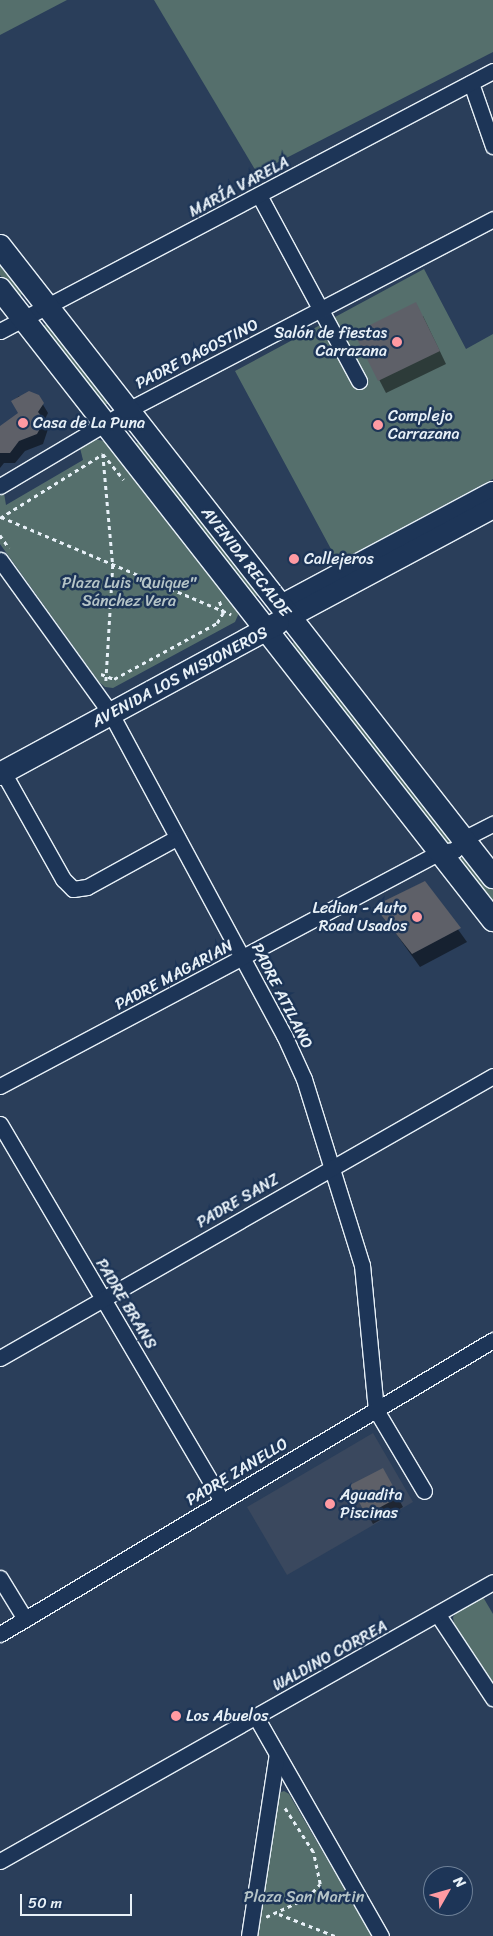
<!DOCTYPE html>
<meta charset="utf-8">
<style>
body{margin:0}
#map{position:relative;width:493px;height:1936px;overflow:hidden;background:#2a3e5a;font-family:Sriracha,sans-serif}
div>[style]{position:absolute}
[style*='--x']{left:calc(var(--x)*1px);top:calc(var(--y)*1px);width:calc(var(--w)*1px);rotate:calc(var(--a)*1deg)}
.built>*{inset:0;background:#3a485e}
.green>*{inset:0;background:#556f6c}
.shadow>*{inset:0;background:#0007}
.building>*{inset:0;background:#5e6068}
.path>*{height:2.5px;margin-top:-1.25px;transform-origin:0;background:repeating-linear-gradient(90deg,#e8f1f8 0 4px,transparent 0 8px)}
.roads{filter:drop-shadow(1px 0 #e8f1f8) drop-shadow(-1px 0 #e8f1f8) drop-shadow(0 1px #e8f1f8) drop-shadow(0 -1px #e8f1f8)}
.minor>*{height:15px;margin:-7.5px;padding:0 7.5px;transform-origin:7.5px;border-radius:7.5px;background:#1d3557}
.tertiary>*{height:20px;margin:-10px;padding:0 10px;transform-origin:10px;border-radius:10px;background:#1d3557}
.secondary>*{height:22px;margin:-11px;padding:0 11px;transform-origin:11px;border-radius:11px;background:#1d3557}
.dots>*{width:14px;height:14px;translate:-50% -50%;box-sizing:border-box;border:2px solid #1d3557;border-radius:50%}
span{translate:-50% -50%;white-space:nowrap;text-align:center;line-height:1.15;-webkit-text-stroke:5px #1d3557;paint-order:stroke}
.street-label{font-size:16px;color:#e8f1f8}
.poi-label{font-size:16px;color:#e8f1f8}
.right{translate:-100% -50%;text-align:right}
.left{translate:0 -50%;text-align:left}
.park-label{font-size:16px;color:#b5c4c7}
.north{position:absolute;left:423px;top:1866px;width:50px;height:50px;box-sizing:border-box;background:#1d3557;border:1px solid #6e8097;border-radius:50%;rotate:52deg;font-size:14px;font-weight:700;line-height:20px;text-align:center;color:#e8f1f8}
.north::after{content:'';display:block;margin:auto;width:18px;height:22px;background:#ff9aa2;clip-path:polygon(50% 0,100% 100%,50% 72%,0 100%)}
.scale{position:absolute;left:20px;top:1894px;width:112px;height:22px;box-sizing:border-box;border:2px solid #e8f1f8;border-top:0;padding-left:6px;font-size:15px;line-height:18px;white-space:nowrap;color:#e8f1f8;-webkit-text-stroke:4px #1d3557;paint-order:stroke}
</style>
<div id="map">
<div class="built">
<div style="clip-path:polygon(373px 1433px,413px 1502px,287px 1575px,247px 1507px)"></div>
</div>
<div class="green">
<div style="clip-path:polygon(0 0,67px 0,0 35px)"></div>
<div style="clip-path:polygon(154px 0,493px 0,493px 52px,257px 173px)"></div>
<div style="clip-path:polygon(0 259px,25px 291px,18px 298px,0 275px)"></div>
<div style="clip-path:polygon(424px 269px,466px 349px,493px 334px,493px 479px,338px 562px,235px 371px)"></div>
<div style="clip-path:polygon(50px 323px,111px 403px,103px 405px,42px 326px)"></div>
<div style="clip-path:polygon(95px 439px,108px 442px,236px 604px,239px 613px,235px 622px,113px 688px,105px 687px,99px 682px,0 544px,0 496px,4px 493px,6px 505px,83px 460px,80px 448px)"></div>
<div style="clip-path:polygon(142px 440px,260px 593px,253px 599px,133px 445px)"></div>
<div style="clip-path:polygon(297px 640px,454px 844px,446px 844px,288px 646px)"></div>
<div style="clip-path:polygon(465px 855px,493px 890px,493px 904px,458px 860px)"></div>
<div style="clip-path:polygon(483px 1597px,493px 1614px,493px 1683px,454px 1624px,453px 1617px,458px 1611px)"></div>
<div style="clip-path:polygon(284px 1791px,289px 1794px,372px 1936px,257px 1936px,279px 1793px)"></div>
</div>
<div class="shadow">
<div style="clip-path:polygon(423px 316px,446px 364px,386px 393px,355px 333px)"></div>
<div style="clip-path:polygon(19px 396px,42px 403px,48px 413px,44px 421px,48px 429px,43px 444px,25px 451px,15px 463px,4px 463px,0 468px,0 427px,20px 414px,13px 401px)"></div>
<div style="clip-path:polygon(424px 882px,467px 942px,420px 967px,376px 906px)"></div>
<div style="clip-path:polygon(388px 1479px,403px 1507px,373px 1524px,352px 1486px)"></div>
</div>
<div class="building">
<div style="clip-path:polygon(416px 302px,440px 351px,378px 381px,354px 333px)"></div>
<div style="clip-path:polygon(29px 391px,39px 395px,44px 403px,38px 412px,43px 418px,42px 425px,37px 434px,19px 441px,10px 453px,0 453px,0 426px,18px 413px,11px 401px)"></div>
<div style="clip-path:polygon(425px 881px,461px 928px,412px 954px,374px 906px)"></div>
<div style="clip-path:polygon(383px 1468px,399px 1497px,366px 1515px,350px 1485px)"></div>
</div>
<div class="path">
<div style="--x:103;--y:454;--w:111;--a:84.9"></div>
<div style="--x:113;--y:565;--w:118;--a:93.4"></div>
<div style="--x:1;--y:517;--w:250;--a:22.9"></div>
<div style="--x:0;--y:518;--w:121;--a:-31.9"></div>
<div style="--x:103;--y:454;--w:33;--a:51"></div>
<div style="--x:0;--y:535;--w:16;--a:55"></div>
<div style="--x:101;--y:674;--w:14;--a:21"></div>
<div style="--x:114;--y:679;--w:117;--a:-28.5"></div>
<div style="--x:217;--y:623;--w:12;--a:-59"></div>
<div style="--x:223;--y:613;--w:13;--a:-108"></div>
<div style="--x:279;--y:1914;--w:60;--a:21.4"></div>
<div style="--x:266;--y:1917;--w:45;--a:-24.9"></div>
<div style="--x:307;--y:1898;--w:19;--a:-47"></div>
<div style="--x:320;--y:1884;--w:33;--a:-102"></div>
<div style="--x:313;--y:1852;--w:54;--a:-122.8"></div>
</div>
<div class="roads">
<div class="minor">
<div style="--x:471;--y:83;--w:67;--a:70.8"></div>
<div style="--x:260;--y:197;--w:209;--a:61.7"></div>
<div style="--x:0;--y:331;--w:557;--a:-27.81"></div>
<div style="--x:0;--y:486;--w:149;--a:-30.7"></div>
<div style="--x:128;--y:410;--w:412;--a:-27.6"></div>
<div style="--x:0;--y:560;--w:190;--a:54.2"></div>
<div style="--x:111;--y:714;--w:365;--a:61.7"></div>
<div style="--x:284;--y:1035;--w:48;--a:65.6"></div>
<div style="--x:304;--y:1079;--w:195;--a:72.7"></div>
<div style="--x:362;--y:1265;--w:146;--a:84.5"></div>
<div style="--x:376;--y:1410;--w:94;--a:59.3"></div>
<div style="--x:3;--y:772;--w:123;--a:60.7"></div>
<div style="--x:63;--y:879;--w:14;--a:45"></div>
<div style="--x:73;--y:889;--w:14;--a:-8"></div>
<div style="--x:87;--y:887;--w:102;--a:-28.8"></div>
<div style="--x:0;--y:1086;--w:498;--a:-28"></div>
<div style="--x:440;--y:852;--w:15;--a:-8"></div>
<div style="--x:455;--y:850;--w:14;--a:-54"></div>
<div style="--x:463;--y:839;--w:34;--a:-27"></div>
<div style="--x:0;--y:1124;--w:438;--a:59.5"></div>
<div style="--x:0;--y:1358;--w:568;--a:-29.77"></div>
<div style="--x:0;--y:1578;--w:48;--a:58.6"></div>
<div style="--x:438;--y:1615;--w:100;--a:56.5"></div>
<div style="--x:0;--y:1634;--w:574;--a:-30.81"></div>
<div style="--x:256;--y:1717;--w:252;--a:60.3"></div>
<div style="--x:0;--y:1861;--w:566;--a:-29.51"></div>
<div style="--x:249;--y:1936;--w:184;--a:-81.3"></div>
</div>
<div class="tertiary">
<div style="--x:281;--y:605;--w:240;--a:-28.1"></div>
<div style="--x:290;--y:617;--w:230;--a:-28.2"></div>
</div>
<div class="secondary">
<div style="--x:0;--y:246;--w:801;--a:52"></div>
<div style="--x:0;--y:289;--w:801;--a:52"></div>
<div style="--x:0;--y:774;--w:316;--a:-28.5"></div>
</div>
</div>
<div class="dots">
<div style="left:397px;top:342px;background:#ff9aa2"></div>
<div style="left:23px;top:423px;background:#ff9aa2"></div>
<div style="left:378px;top:425px;background:#ff9aa2"></div>
<div style="left:294px;top:559px;background:#ff9aa2"></div>
<div style="left:417px;top:917px;background:#ff9aa2"></div>
<div style="left:330px;top:1504px;background:#ff9aa2"></div>
<div style="left:176px;top:1716px;background:#ff9aa2"></div>
</div>
<div class="street-label">
<span style="left:239px;top:187px;rotate:-28deg">MARÍA VARELA</span>
<span style="left:197px;top:354px;rotate:-27deg">PADRE DAGOSTINO</span>
<span style="left:246px;top:562px;rotate:52deg">AVENIDA RECALDE</span>
<span style="left:180px;top:677px;rotate:-28deg">AVENIDA LOS MISIONEROS</span>
<span style="left:174px;top:975px;rotate:-28deg">PADRE MAGARIAN</span>
<span style="left:282px;top:996px;rotate:63deg">PADRE ATILANO</span>
<span style="left:238px;top:1201px;rotate:-30deg">PADRE SANZ</span>
<span style="left:126px;top:1304px;rotate:59deg">PADRE BRANS</span>
<span style="left:237px;top:1472px;rotate:-31deg">PADRE ZANELLO</span>
<span style="left:330px;top:1656px;rotate:-29deg">WALDINO CORREA</span>
</div>
<div class="poi-label">
<span class="right" style="left:387px;top:342px">Salón de fiestas<br>Carrazana</span>
<span class="left" style="left:388px;top:425px">Complejo<br>Carrazana</span>
<span class="left" style="left:33px;top:423px">Casa de La Puna</span>
<span class="left" style="left:304px;top:559px">Callejeros</span>
<span class="right" style="left:407px;top:917px">Ledian - Auto<br>Road Usados</span>
<span class="left" style="left:340px;top:1504px">Aguadita<br>Piscinas</span>
<span class="left" style="left:186px;top:1716px">Los Abuelos</span>
</div>
<div class="park-label">
<span style="left:129px;top:592px">Plaza Luis "Quique"<br>Sánchez Vera</span>
<span style="left:304px;top:1897px">Plaza San Martin</span>
</div>
<div class="north">N</div>
<div class="scale">50 m</div>
</div>
